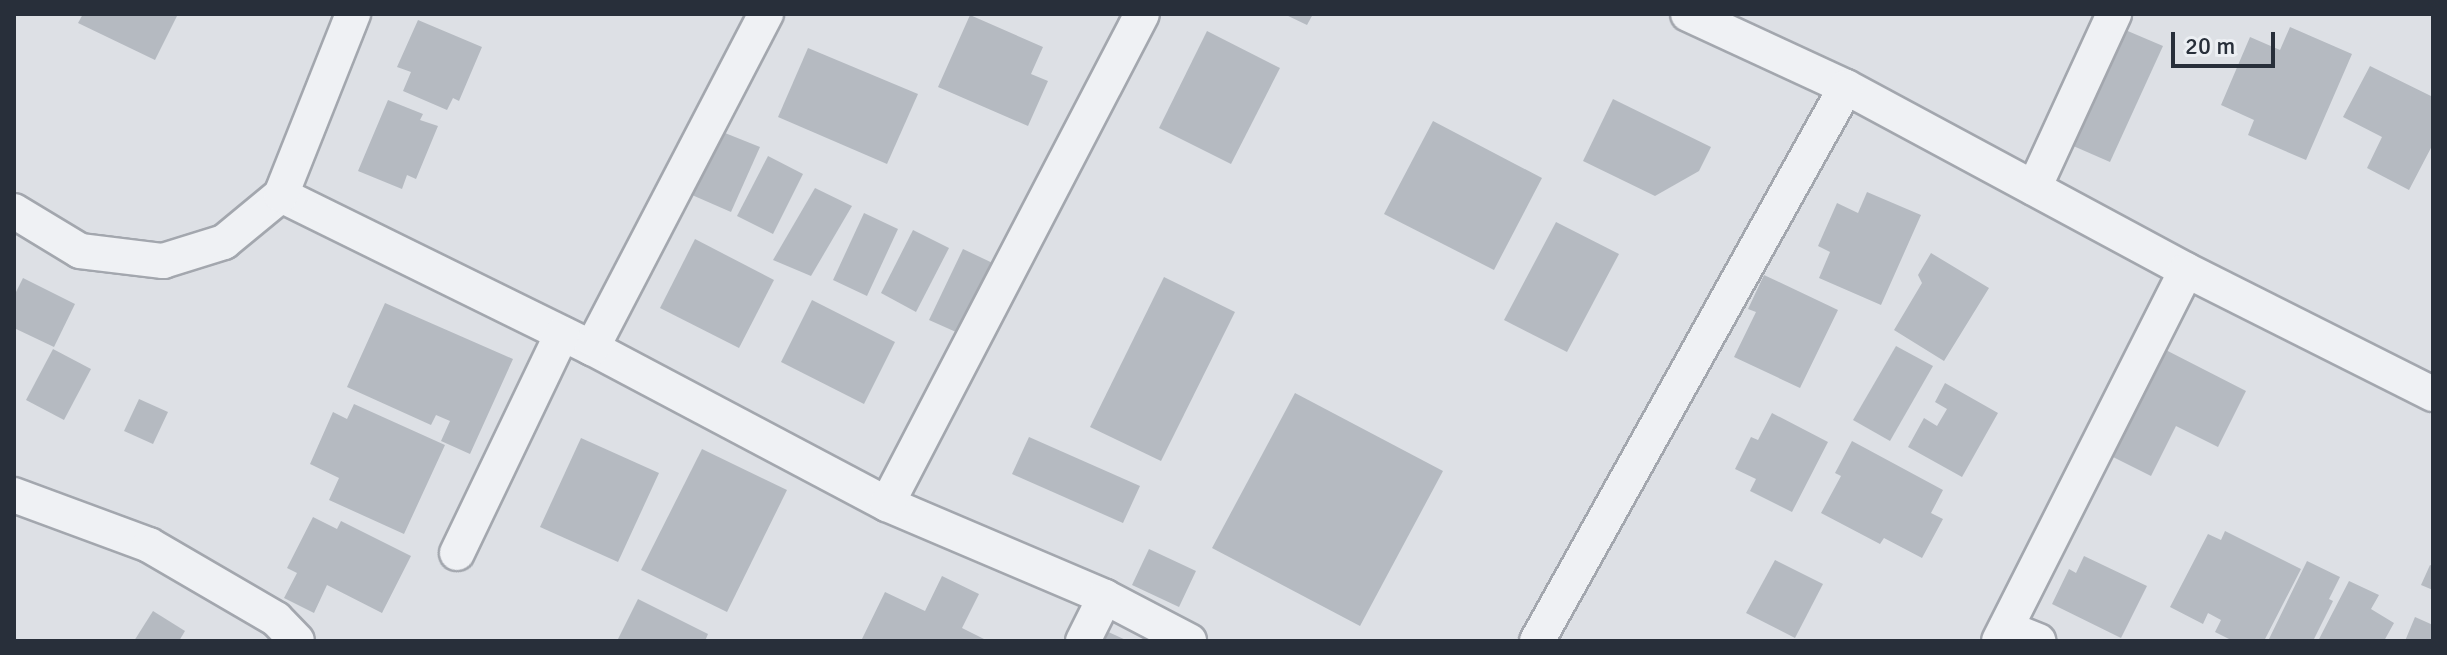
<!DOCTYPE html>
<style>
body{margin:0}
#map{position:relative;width:2447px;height:655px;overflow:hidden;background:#dde0e5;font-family:Signika,sans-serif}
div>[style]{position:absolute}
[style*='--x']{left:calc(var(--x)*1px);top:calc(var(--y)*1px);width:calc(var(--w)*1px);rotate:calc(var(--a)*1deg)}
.building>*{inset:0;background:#b5bac1}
.roads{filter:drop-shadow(2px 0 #a3a7ae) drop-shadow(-2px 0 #a3a7ae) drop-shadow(0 2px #a3a7ae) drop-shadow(0 -2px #a3a7ae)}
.minor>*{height:34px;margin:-17px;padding:0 17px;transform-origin:17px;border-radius:17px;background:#eff1f4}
span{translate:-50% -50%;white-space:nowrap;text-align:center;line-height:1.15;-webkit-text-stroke:7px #eceff3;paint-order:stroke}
.frame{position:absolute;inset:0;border:16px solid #282f3a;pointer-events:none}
.scale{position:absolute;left:2171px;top:32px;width:104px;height:36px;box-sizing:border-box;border:4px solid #282f3a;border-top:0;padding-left:10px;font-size:24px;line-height:28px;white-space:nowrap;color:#282f3a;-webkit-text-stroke:6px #eceff3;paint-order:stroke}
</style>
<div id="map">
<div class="building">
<div style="clip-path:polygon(83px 14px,178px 14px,155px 60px,78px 23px)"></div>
<div style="clip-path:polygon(1284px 14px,1313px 14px,1307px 25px)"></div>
<div style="clip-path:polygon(970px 15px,1043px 47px,1031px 74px,1048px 81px,1028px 126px,938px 87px)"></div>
<div style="clip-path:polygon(418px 20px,482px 47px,459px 101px,453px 98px,447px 110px,403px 91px,411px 72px,397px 67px)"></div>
<div style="clip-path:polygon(2290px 27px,2352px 54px,2306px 160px,2248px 135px,2254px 120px,2221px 105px,2250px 37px,2280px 50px)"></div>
<div style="clip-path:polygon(2123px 29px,2163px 46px,2110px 162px,2071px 145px)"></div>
<div style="clip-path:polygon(1207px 31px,1280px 68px,1231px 164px,1159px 128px)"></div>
<div style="clip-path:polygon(808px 48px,918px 94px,887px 164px,778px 117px)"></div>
<div style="clip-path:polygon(2370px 66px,2433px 97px,2433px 144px,2409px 190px,2367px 168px,2382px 137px,2343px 117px)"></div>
<div style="clip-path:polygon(1613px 99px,1711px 147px,1699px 171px,1655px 196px,1583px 161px)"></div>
<div style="clip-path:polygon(388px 100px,423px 114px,420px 120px,438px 126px,416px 179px,407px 175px,402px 189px,358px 171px)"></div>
<div style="clip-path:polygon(1433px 121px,1542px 178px,1494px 270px,1384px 214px)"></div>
<div style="clip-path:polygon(720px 131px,760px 147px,731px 212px,692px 195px)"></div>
<div style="clip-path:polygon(768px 156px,803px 174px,773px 234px,737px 216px)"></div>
<div style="clip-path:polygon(815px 188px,852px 206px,811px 276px,773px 260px)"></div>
<div style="clip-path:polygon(1867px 192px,1921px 215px,1881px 305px,1819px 278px,1830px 252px,1818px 246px,1837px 203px,1858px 213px)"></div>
<div style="clip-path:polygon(864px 213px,898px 229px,867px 296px,833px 280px)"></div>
<div style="clip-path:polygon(1556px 222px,1619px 254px,1567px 352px,1504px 320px)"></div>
<div style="clip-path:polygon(913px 230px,949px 248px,916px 312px,881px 293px)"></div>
<div style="clip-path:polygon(695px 239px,774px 280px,739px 348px,660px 308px)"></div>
<div style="clip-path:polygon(963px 249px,999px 266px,965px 336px,929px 320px)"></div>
<div style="clip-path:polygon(1931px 253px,1989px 288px,1944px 361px,1894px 330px,1922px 283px,1918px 275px)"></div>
<div style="clip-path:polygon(1764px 275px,1838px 310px,1800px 388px,1734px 357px,1756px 312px,1748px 309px)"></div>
<div style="clip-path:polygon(1164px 277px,1235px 312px,1161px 461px,1090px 427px)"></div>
<div style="clip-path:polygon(23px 278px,75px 304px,54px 347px,14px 328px,14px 296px)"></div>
<div style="clip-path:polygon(812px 300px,895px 342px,864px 404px,781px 362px)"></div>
<div style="clip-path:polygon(385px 303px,513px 359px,470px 454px,441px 441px,450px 421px,436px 415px,431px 425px,347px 387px)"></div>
<div style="clip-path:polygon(1896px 346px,1933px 366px,1890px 441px,1853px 420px)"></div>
<div style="clip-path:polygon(2158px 346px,2246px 391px,2218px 447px,2176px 426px,2151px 476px,2103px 452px)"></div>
<div style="clip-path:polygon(53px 349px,91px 369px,64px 420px,26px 400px)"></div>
<div style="clip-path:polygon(1945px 383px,1998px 413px,1962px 477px,1908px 447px,1924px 418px,1937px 426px,1947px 409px,1935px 402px)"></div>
<div style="clip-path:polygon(1295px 393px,1443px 471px,1360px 626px,1212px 548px)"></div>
<div style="clip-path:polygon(139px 399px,168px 412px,153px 444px,124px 431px)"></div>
<div style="clip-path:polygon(354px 404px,445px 445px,404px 534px,329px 500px,339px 478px,310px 464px,333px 412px,347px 419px)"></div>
<div style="clip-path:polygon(1772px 413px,1828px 442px,1792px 512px,1750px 491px,1756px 479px,1735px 469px,1751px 437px,1758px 440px)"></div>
<div style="clip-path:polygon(1029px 437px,1140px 486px,1123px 523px,1012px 474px)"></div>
<div style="clip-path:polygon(581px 438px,659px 473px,618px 562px,540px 527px)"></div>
<div style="clip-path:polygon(1852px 441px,1943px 490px,1931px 513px,1943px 519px,1922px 558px,1884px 538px,1880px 544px,1821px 513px,1841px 476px,1835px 473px)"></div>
<div style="clip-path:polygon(702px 449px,787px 490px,727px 612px,641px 570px)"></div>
<div style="clip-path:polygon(313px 517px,337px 529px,341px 521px,411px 556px,382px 613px,327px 585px,314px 613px,284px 598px,297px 573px,287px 568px)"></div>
<div style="clip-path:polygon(2225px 531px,2301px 569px,2264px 641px,2233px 641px,2215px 632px,2221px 620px,2208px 613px,2203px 624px,2170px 607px,2208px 534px,2221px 540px)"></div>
<div style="clip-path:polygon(1149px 549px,1196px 571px,1179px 607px,1132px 585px)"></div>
<div style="clip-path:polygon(2084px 556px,2147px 586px,2121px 638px,2052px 604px,2069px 569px,2076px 573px)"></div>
<div style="clip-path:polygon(1775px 560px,1823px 584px,1795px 638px,1746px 613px)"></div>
<div style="clip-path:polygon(2307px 561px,2340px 577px,2329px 599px,2333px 601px,2313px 641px,2268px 641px)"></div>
<div style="clip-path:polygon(2430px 565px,2433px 566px,2433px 590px,2421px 585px)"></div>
<div style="clip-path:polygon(942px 576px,979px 594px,962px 628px,988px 641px,861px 641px,885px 592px,925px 611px)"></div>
<div style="clip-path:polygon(2349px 581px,2379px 595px,2371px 609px,2394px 623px,2384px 641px,2318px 641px)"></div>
<div style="clip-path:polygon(638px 599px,708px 634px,705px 641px,617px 641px)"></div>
<div style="clip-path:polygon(153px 611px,185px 631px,179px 641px,134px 641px)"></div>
<div style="clip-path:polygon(2415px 617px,2433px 625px,2433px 641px,2405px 641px)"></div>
<div style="clip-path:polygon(1104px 630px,1128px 641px,1099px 641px)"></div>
</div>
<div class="roads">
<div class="minor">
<div style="--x:1688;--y:14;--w:174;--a:24.8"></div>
<div style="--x:1846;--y:87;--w:386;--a:28.3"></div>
<div style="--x:2186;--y:270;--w:276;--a:26.7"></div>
<div style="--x:2034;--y:188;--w:192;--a:-65.3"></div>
<div style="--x:281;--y:195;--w:347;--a:26.2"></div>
<div style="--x:592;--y:348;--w:334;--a:27.9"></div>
<div style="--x:887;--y:504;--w:237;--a:23.1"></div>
<div style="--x:1105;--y:597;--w:95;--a:27.6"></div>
<div style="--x:14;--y:211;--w:77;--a:31.2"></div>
<div style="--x:80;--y:251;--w:84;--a:6.9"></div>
<div style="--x:163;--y:261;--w:64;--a:-17.3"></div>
<div style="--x:224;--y:242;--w:74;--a:-39.5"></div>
<div style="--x:281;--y:195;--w:195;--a:-68.3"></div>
<div style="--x:592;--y:348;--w:377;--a:-62.5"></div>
<div style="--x:14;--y:495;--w:144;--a:20.3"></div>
<div style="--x:149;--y:545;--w:147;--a:30.2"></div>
<div style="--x:276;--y:619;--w:30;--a:46"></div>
<div style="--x:887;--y:504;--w:552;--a:-62.51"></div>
<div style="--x:457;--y:553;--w:243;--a:-64.4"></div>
<div style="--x:2006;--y:628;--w:35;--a:22"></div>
<div style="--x:1083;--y:641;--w:49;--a:-63.4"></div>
<div style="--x:1537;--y:641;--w:634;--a:-60.85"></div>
<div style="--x:1999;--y:641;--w:415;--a:-63.2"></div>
</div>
</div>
<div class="frame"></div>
<div class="scale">20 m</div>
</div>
